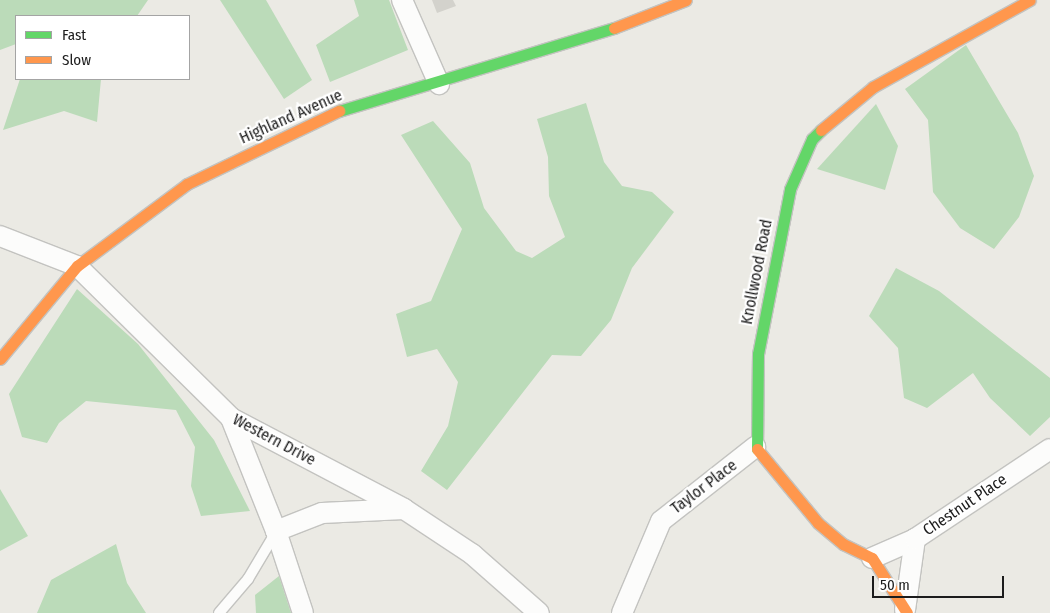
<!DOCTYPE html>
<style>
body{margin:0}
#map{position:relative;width:1050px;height:613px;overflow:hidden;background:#ebeae4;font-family:"Fira Sans Condensed",sans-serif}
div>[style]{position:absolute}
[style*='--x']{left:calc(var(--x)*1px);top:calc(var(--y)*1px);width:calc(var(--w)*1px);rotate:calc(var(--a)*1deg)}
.forest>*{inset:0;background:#bbdbb9}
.building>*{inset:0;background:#d3d2cc}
.roads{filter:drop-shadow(1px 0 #c3c3c0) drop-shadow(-1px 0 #c3c3c0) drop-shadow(0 1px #c3c3c0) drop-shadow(0 -1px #c3c3c0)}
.lane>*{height:10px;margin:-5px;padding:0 5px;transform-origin:5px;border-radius:5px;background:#fcfcfb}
.street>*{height:20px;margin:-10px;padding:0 10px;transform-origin:10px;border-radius:10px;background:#fcfcfb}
.fast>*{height:11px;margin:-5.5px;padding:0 5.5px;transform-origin:5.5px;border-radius:5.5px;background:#63d668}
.slow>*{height:11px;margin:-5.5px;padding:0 5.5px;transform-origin:5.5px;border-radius:5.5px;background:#ff974d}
span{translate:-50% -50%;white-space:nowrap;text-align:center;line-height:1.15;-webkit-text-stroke:4.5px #fff;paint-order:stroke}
.street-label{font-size:16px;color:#1c1c1c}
.legend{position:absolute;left:15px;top:15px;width:175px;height:65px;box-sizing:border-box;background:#fff;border:1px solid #a4a4a4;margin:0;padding:6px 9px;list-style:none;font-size:15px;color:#1c1c1c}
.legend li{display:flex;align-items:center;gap:10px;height:25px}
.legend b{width:25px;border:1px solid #a4a4a4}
.scale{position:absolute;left:872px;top:576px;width:132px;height:22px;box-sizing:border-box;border:2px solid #1c1c1c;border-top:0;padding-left:6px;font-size:15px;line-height:18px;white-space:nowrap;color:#1c1c1c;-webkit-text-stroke:4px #fff;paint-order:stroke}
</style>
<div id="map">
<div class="forest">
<div style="clip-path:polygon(0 0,148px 0,137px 16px,16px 16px,16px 44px,0 50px)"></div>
<div style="clip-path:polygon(220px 0,266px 0,312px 80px,284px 99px)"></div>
<div style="clip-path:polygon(354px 0,389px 0,408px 50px,330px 82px,316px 45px,359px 16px)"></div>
<div style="clip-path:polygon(966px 45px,1018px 133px,1034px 176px,1019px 217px,994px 249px,960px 228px,933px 192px,928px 120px,905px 89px)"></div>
<div style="clip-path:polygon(20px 79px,101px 79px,97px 122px,64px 111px,3px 130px)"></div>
<div style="clip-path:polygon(586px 103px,604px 162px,622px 186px,652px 192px,674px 212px,632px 268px,611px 320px,581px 356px,552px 355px,447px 490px,421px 471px,448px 426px,458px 382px,437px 349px,407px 357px,396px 314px,431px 301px,462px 229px,401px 135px,433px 121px,470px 163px,484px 208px,516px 251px,532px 258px,565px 237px,549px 196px,548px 157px,537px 119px)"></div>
<div style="clip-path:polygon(876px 104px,898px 146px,885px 190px,817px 169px)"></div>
<div style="clip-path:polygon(896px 268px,939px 291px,1050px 378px,1050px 417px,1030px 436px,990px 398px,973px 373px,927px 408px,904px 398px,898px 348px,869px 316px)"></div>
<div style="clip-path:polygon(77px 289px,138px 344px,214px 440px,250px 511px,201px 516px,191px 486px,195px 447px,176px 410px,86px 401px,59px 423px,47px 443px,22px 437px,9px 394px)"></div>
<div style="clip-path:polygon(0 489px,28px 536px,0 551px)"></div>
<div style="clip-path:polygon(116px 544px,127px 583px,146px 613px,37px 613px,51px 580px)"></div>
<div style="clip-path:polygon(279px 576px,291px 613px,256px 613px,255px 595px)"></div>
</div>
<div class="building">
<div style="clip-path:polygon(432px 0,453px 0,456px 6px,437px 13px)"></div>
</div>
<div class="roads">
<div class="lane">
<div style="--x:219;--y:613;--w:45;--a:-49.5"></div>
<div style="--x:248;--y:579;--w:55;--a:-59.2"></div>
</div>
<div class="street">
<div style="--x:402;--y:0;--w:92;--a:66.2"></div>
<div style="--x:0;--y:236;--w:83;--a:21.3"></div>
<div style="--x:77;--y:266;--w:216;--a:44.6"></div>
<div style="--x:231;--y:418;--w:195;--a:27.7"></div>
<div style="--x:404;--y:509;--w:82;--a:33.5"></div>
<div style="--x:472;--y:554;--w:89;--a:41.4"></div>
<div style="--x:231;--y:418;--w:122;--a:68.3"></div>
<div style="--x:276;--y:531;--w:86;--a:71.8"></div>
<div style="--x:276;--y:531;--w:49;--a:-21.4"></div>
<div style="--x:322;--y:513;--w:82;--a:-2.8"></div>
<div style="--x:872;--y:558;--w:47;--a:-23.8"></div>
<div style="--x:905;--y:610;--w:72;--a:-82"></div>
<div style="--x:915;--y:539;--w:162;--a:-33.7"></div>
<div style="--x:622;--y:613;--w:100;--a:-67"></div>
<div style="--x:661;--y:521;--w:120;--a:-38.2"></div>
</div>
<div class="fast">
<div style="--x:339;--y:111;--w:287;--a:-16.8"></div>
<div style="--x:757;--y:449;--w:95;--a:-89.4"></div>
<div style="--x:758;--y:354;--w:168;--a:-79"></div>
<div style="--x:790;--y:189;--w:55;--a:-66.3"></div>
<div style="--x:812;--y:139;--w:13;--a:-45"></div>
</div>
<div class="slow">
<div style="--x:614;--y:28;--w:77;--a:-21.3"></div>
<div style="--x:821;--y:130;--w:67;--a:-39.6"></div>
<div style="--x:873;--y:87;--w:179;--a:-29"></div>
<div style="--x:0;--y:359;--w:121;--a:-50.4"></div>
<div style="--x:77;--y:266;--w:137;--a:-36.7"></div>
<div style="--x:187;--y:184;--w:169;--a:-25.7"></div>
<div style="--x:757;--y:449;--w:96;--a:50.5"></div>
<div style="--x:818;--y:523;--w:33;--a:40"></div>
<div style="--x:843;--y:544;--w:32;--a:26"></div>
<div style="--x:872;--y:558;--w:65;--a:57.5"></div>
</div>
</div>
<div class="street-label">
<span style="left:291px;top:117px;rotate:-24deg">Highland Avenue</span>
<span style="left:757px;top:272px;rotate:-79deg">Knollwood Road</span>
<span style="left:274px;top:440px;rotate:28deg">Western Drive</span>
<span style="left:704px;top:487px;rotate:-37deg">Taylor Place</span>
<span style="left:965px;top:505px;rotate:-34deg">Chestnut Place</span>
</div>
<ul class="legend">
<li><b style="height:6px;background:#63d668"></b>Fast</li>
<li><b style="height:6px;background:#ff974d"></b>Slow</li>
</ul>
<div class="scale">50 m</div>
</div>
